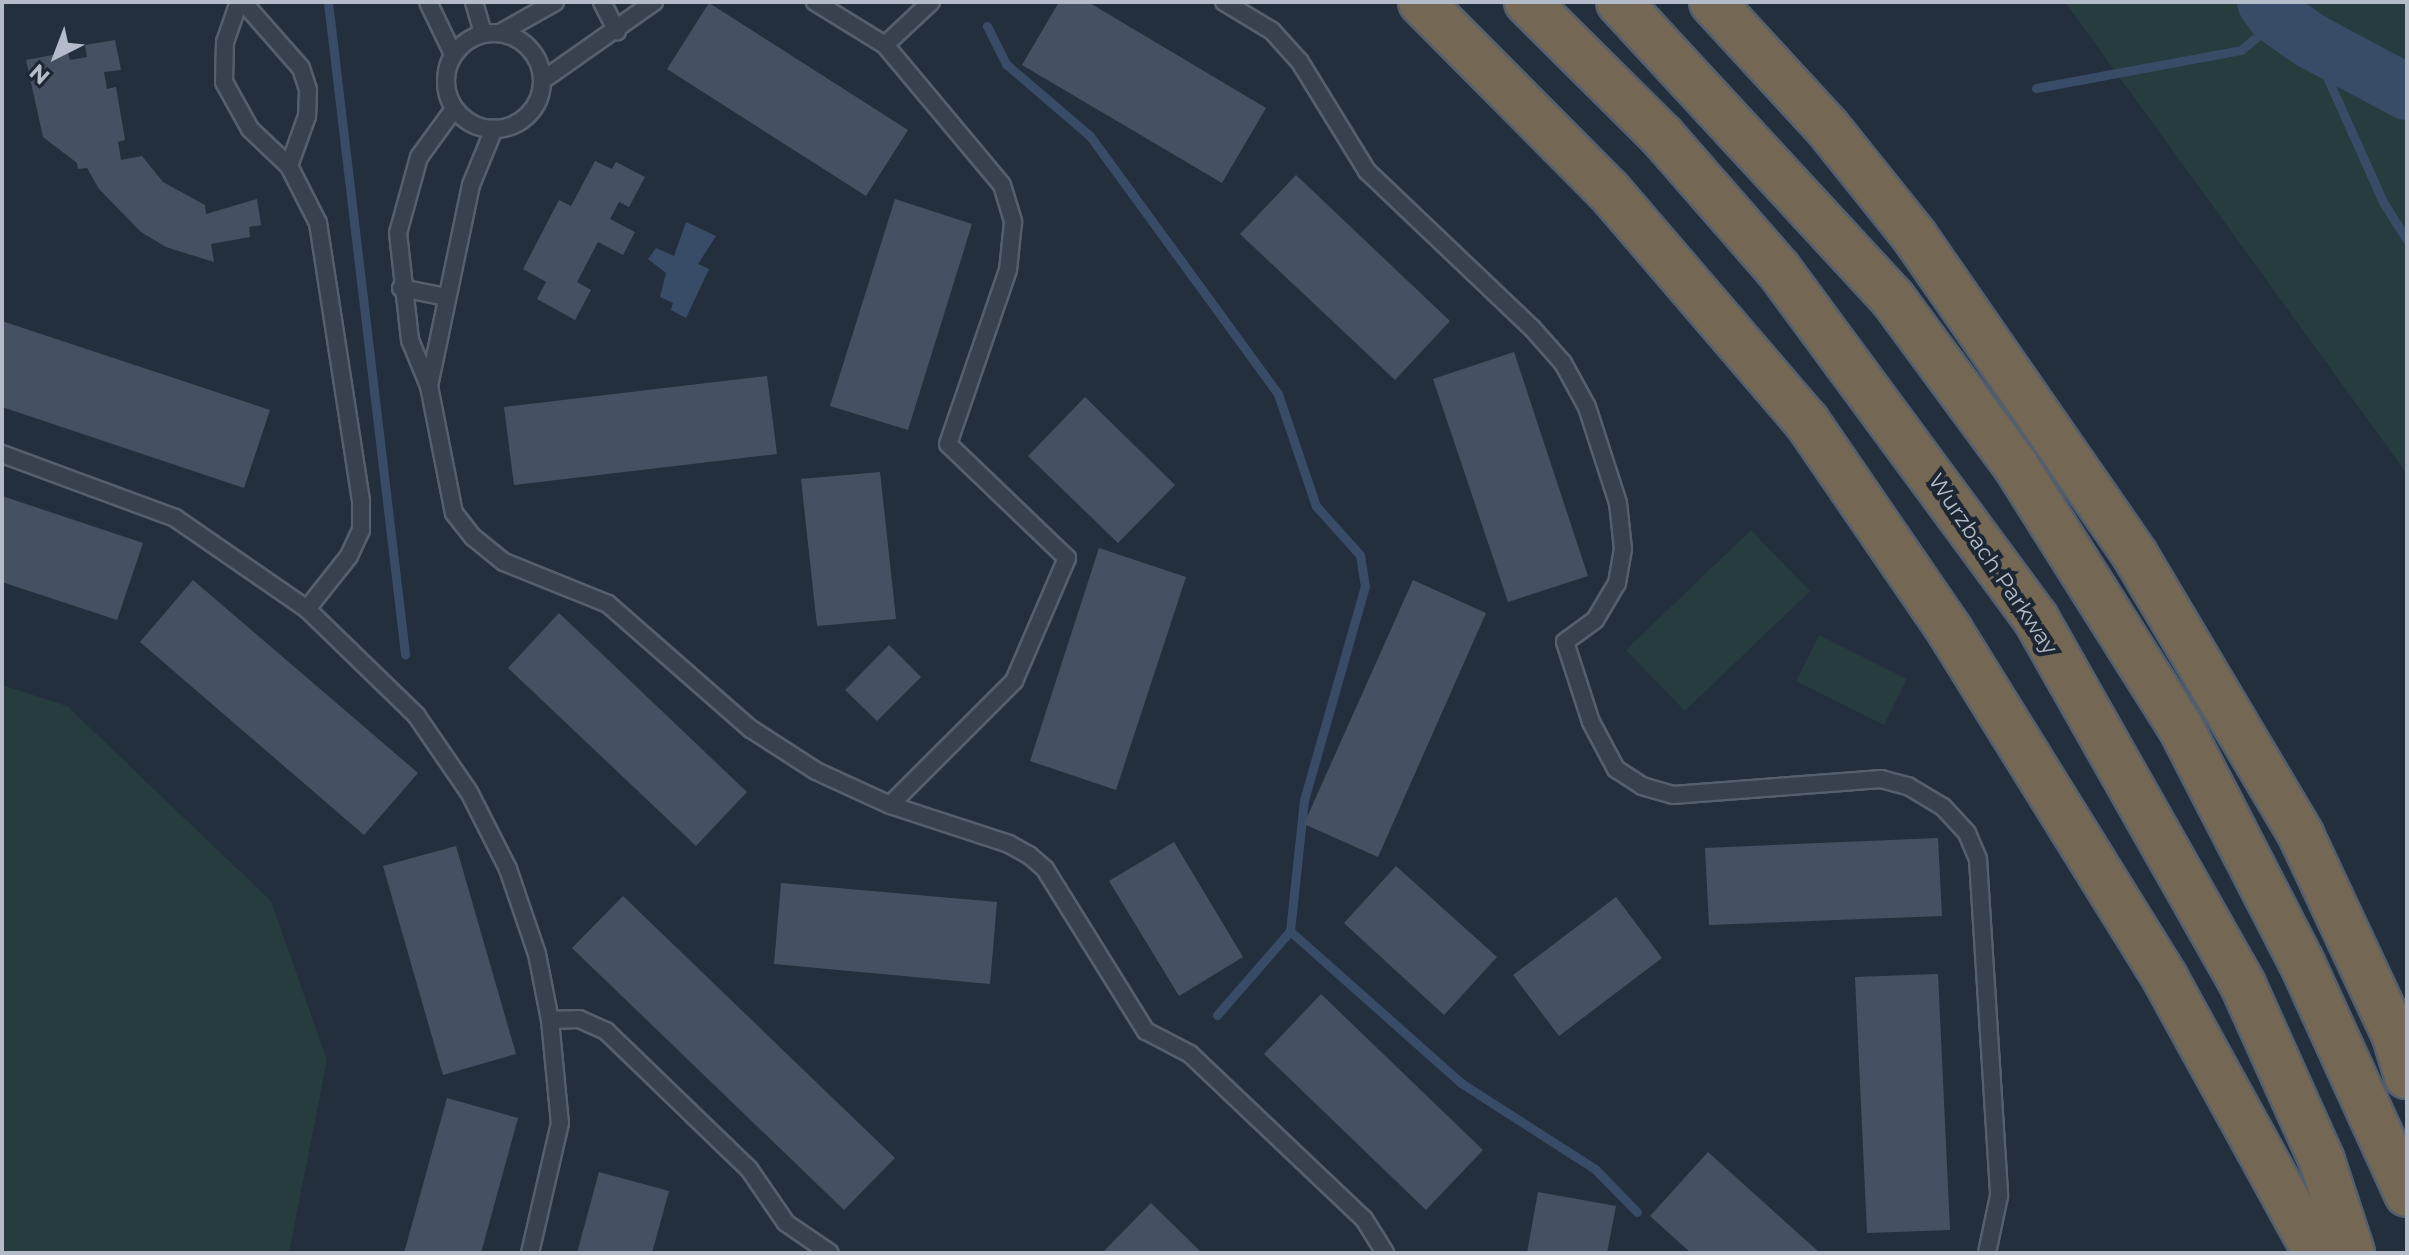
<!DOCTYPE html>
<style>
body{margin:0}
#map{position:relative;width:2409px;height:1255px;overflow:hidden;background:#242f3e;font-family:Montserrat,sans-serif}
div>[style]{position:absolute}
[style*='--x']{left:calc(var(--x)*1px);top:calc(var(--y)*1px);width:calc(var(--w)*1px);rotate:calc(var(--a)*1deg)}
.green>*{inset:0;background:#263c3f}
.water>*{inset:0;background:#394c67}
.stream>*{height:9px;margin:-4.5px;padding:0 4.5px;transform-origin:4.5px;border-radius:4.5px;background:#394c67}
.river>*{height:56px;margin:-28px;padding:0 28px;transform-origin:28px;border-radius:28px;background:#394c67}
.building>*{inset:0;background:#455162}
.roads{filter:drop-shadow(2px 0 #565f6c) drop-shadow(-2px 0 #565f6c) drop-shadow(0 2px #565f6c) drop-shadow(0 -2px #565f6c)}
.service>*{height:16px;margin:-8px;padding:0 8px;transform-origin:8px;border-radius:8px;background:#38414e}
.service>.ring{margin:-8px;padding:0;box-sizing:content-box;background:none;border:16px solid #38414e;border-radius:50%}
.motorway>*{height:44px;margin:-22px;padding:0 22px;transform-origin:22px;border-radius:22px;background:#746855}
span{translate:-50% -50%;white-space:nowrap;text-align:center;line-height:1.15;-webkit-text-stroke:8px #1d2633;paint-order:stroke}
.street-label{font-size:22px;color:#b4bcc9}
.frame{position:absolute;inset:0;border:4px solid #b4bcc9;pointer-events:none}
.north{position:absolute;left:16px;top:16px;width:80px;height:80px;-webkit-text-stroke:6px #1d2633;paint-order:stroke;rotate:222deg;font-size:22px;font-weight:700;line-height:32px;text-align:center;color:#b4bcc9}
.north::after{content:'';display:block;margin:auto;width:28px;height:36px;background:#b4bcc9;clip-path:polygon(50% 0,100% 100%,50% 72%,0 100%)}
</style>
<div id="map">
<div class="green">
<div style="clip-path:polygon(2065px 2px,2407px 2px,2407px 474px)"></div>
<div style="clip-path:polygon(1751px 530px,1810px 591px,1685px 711px,1626px 650px)"></div>
<div style="clip-path:polygon(1819px 635px,1907px 679px,1884px 725px,1796px 681px)"></div>
<div style="clip-path:polygon(2px 685px,67px 706px,271px 901px,327px 1060px,289px 1253px,2px 1253px)"></div>
</div>
<div class="water">
<div style="clip-path:polygon(686px 222px,716px 236px,698px 264px,709px 269px,686px 318px,671px 310px,673px 303px,660px 297px,666px 273px,648px 259px,656px 248px,674px 256px)"></div>
</div>
<div class="stream">
<div style="--x:328;--y:2;--w:657;--a:83.26"></div>
<div style="--x:987;--y:26;--w:42;--a:63.4"></div>
<div style="--x:1006;--y:64;--w:111;--a:40.6"></div>
<div style="--x:1090;--y:136;--w:319;--a:53.9"></div>
<div style="--x:1278;--y:394;--w:118;--a:71.3"></div>
<div style="--x:1316;--y:506;--w:66;--a:48.1"></div>
<div style="--x:1360;--y:555;--w:31;--a:81"></div>
<div style="--x:1365;--y:586;--w:223;--a:105.9"></div>
<div style="--x:1304;--y:800;--w:132;--a:96.1"></div>
<div style="--x:1290;--y:931;--w:229;--a:41.6"></div>
<div style="--x:1461;--y:1083;--w:159;--a:32.7"></div>
<div style="--x:1595;--y:1169;--w:60;--a:45.7"></div>
<div style="--x:2311;--y:41;--w:176;--a:65.9"></div>
<div style="--x:2383;--y:202;--w:45;--a:57.7"></div>
<div style="--x:2036;--y:88;--w:208;--a:-10.5"></div>
<div style="--x:2241;--y:50;--w:50;--a:-40.1"></div>
<div style="--x:1217;--y:1015;--w:111;--a:-49"></div>
</div>
<div class="river">
<div style="--x:2265;--y:2;--w:17;--a:54"></div>
<div style="--x:2275;--y:16;--w:44;--a:34.8"></div>
<div style="--x:2311;--y:41;--w:109;--a:28"></div>
</div>
<div class="building">
<div style="clip-path:polygon(1059px 2px,1088px 2px,1266px 108px,1222px 183px,1022px 65px)"></div>
<div style="clip-path:polygon(709px 3px,908px 130px,866px 196px,667px 69px)"></div>
<div style="clip-path:polygon(115px 40px,121px 70px,104px 72px,107px 89px,116px 87px,125px 140px,118px 142px,121px 160px,142px 156px,163px 182px,205px 205px,206px 214px,257px 199px,261px 225px,249px 227px,250px 237px,211px 244px,214px 262px,166px 247px,141px 232px,99px 189px,87px 168px,78px 169px,77px 163px,43px 137px,26px 60px,68px 52px,70px 60px,87px 57px,85px 45px)"></div>
<div style="clip-path:polygon(595px 161px,612px 169px,616px 162px,645px 177px,629px 207px,619px 202px,610px 219px,635px 232px,623px 255px,598px 242px,577px 282px,591px 290px,575px 320px,537px 299px,546px 282px,523px 269px,559px 200px,571px 206px)"></div>
<div style="clip-path:polygon(1296px 175px,1450px 321px,1395px 380px,1240px 234px)"></div>
<div style="clip-path:polygon(895px 199px,972px 224px,908px 430px,830px 406px)"></div>
<div style="clip-path:polygon(2px 321px,270px 410px,244px 488px,2px 407px)"></div>
<div style="clip-path:polygon(1514px 352px,1588px 576px,1508px 602px,1433px 379px)"></div>
<div style="clip-path:polygon(767px 376px,777px 454px,514px 485px,504px 407px)"></div>
<div style="clip-path:polygon(1085px 397px,1175px 485px,1118px 543px,1028px 456px)"></div>
<div style="clip-path:polygon(880px 472px,896px 619px,817px 626px,801px 479px)"></div>
<div style="clip-path:polygon(2px 496px,143px 543px,117px 620px,2px 582px)"></div>
<div style="clip-path:polygon(1099px 548px,1186px 577px,1116px 790px,1030px 761px)"></div>
<div style="clip-path:polygon(193px 580px,418px 773px,364px 835px,140px 642px)"></div>
<div style="clip-path:polygon(1413px 580px,1486px 613px,1378px 857px,1304px 824px)"></div>
<div style="clip-path:polygon(559px 613px,747px 792px,696px 846px,508px 668px)"></div>
<div style="clip-path:polygon(889px 645px,921px 677px,877px 721px,845px 690px)"></div>
<div style="clip-path:polygon(1938px 838px,1942px 916px,1709px 925px,1705px 848px)"></div>
<div style="clip-path:polygon(1174px 842px,1243px 957px,1179px 996px,1109px 881px)"></div>
<div style="clip-path:polygon(456px 846px,516px 1054px,443px 1075px,383px 866px)"></div>
<div style="clip-path:polygon(1396px 866px,1497px 957px,1444px 1015px,1344px 923px)"></div>
<div style="clip-path:polygon(781px 883px,997px 902px,990px 984px,774px 964px)"></div>
<div style="clip-path:polygon(623px 896px,895px 1158px,844px 1210px,572px 948px)"></div>
<div style="clip-path:polygon(1616px 897px,1662px 958px,1559px 1036px,1513px 975px)"></div>
<div style="clip-path:polygon(1938px 974px,1950px 1230px,1867px 1233px,1855px 977px)"></div>
<div style="clip-path:polygon(1321px 994px,1483px 1150px,1426px 1210px,1264px 1054px)"></div>
<div style="clip-path:polygon(447px 1098px,518px 1118px,481px 1253px,404px 1253px)"></div>
<div style="clip-path:polygon(1708px 1152px,1820px 1253px,1691px 1253px,1650px 1216px)"></div>
<div style="clip-path:polygon(599px 1172px,669px 1191px,652px 1253px,577px 1253px)"></div>
<div style="clip-path:polygon(1538px 1192px,1616px 1206px,1607px 1253px,1527px 1253px)"></div>
<div style="clip-path:polygon(1151px 1203px,1202px 1253px,1102px 1253px)"></div>
</div>
<div class="roads">
<div class="service">
<div style="--x:239;--y:2;--w:42;--a:109.3"></div>
<div style="--x:225;--y:42;--w:40;--a:91.4"></div>
<div style="--x:224;--y:82;--w:54;--a:61"></div>
<div style="--x:250;--y:129;--w:54;--a:43.5"></div>
<div style="--x:289;--y:166;--w:64;--a:63"></div>
<div style="--x:318;--y:223;--w:281;--a:81.2"></div>
<div style="--x:361;--y:501;--w:29;--a:90"></div>
<div style="--x:361;--y:530;--w:29;--a:115"></div>
<div style="--x:349;--y:556;--w:68;--a:128.4"></div>
<div style="--x:243;--y:2;--w:88;--a:48.7"></div>
<div style="--x:301;--y:68;--w:23;--a:72"></div>
<div style="--x:308;--y:90;--w:26;--a:92"></div>
<div style="--x:307;--y:116;--w:53;--a:109.8"></div>
<div style="--x:428;--y:2;--w:58;--a:64.3"></div>
<div style="--x:474;--y:2;--w:32;--a:74"></div>
<div style="--x:602;--y:2;--w:33;--a:63"></div>
<div style="--x:815;--y:2;--w:82;--a:31.6"></div>
<div style="--x:885;--y:45;--w:182;--a:50.1"></div>
<div style="--x:1002;--y:185;--w:39;--a:73"></div>
<div style="--x:1013;--y:222;--w:48;--a:95.9"></div>
<div style="--x:1008;--y:270;--w:184;--a:109"></div>
<div style="--x:948;--y:444;--w:165;--a:43.8"></div>
<div style="--x:1067;--y:558;--w:134;--a:113.3"></div>
<div style="--x:1014;--y:681;--w:175;--a:135"></div>
<div style="--x:1224;--y:2;--w:56;--a:31.1"></div>
<div style="--x:1272;--y:31;--w:42;--a:47.9"></div>
<div style="--x:1300;--y:62;--w:128;--a:58.4"></div>
<div style="--x:1367;--y:171;--w:228;--a:43.6"></div>
<div style="--x:1532;--y:328;--w:47;--a:48.5"></div>
<div style="--x:1563;--y:363;--w:50;--a:61.4"></div>
<div style="--x:1587;--y:407;--w:101;--a:72.1"></div>
<div style="--x:1618;--y:503;--w:46;--a:83.8"></div>
<div style="--x:1623;--y:549;--w:35;--a:100"></div>
<div style="--x:1617;--y:583;--w:43;--a:120.7"></div>
<div style="--x:1595;--y:620;--w:37;--a:144"></div>
<div style="--x:1565;--y:642;--w:84;--a:72"></div>
<div style="--x:1591;--y:722;--w:53;--a:62"></div>
<div style="--x:1616;--y:769;--w:31;--a:33"></div>
<div style="--x:1642;--y:786;--w:32;--a:16"></div>
<div style="--x:1673;--y:795;--w:209;--a:-4.4"></div>
<div style="--x:1881;--y:779;--w:28;--a:15"></div>
<div style="--x:1908;--y:786;--w:41;--a:31"></div>
<div style="--x:1943;--y:807;--w:35;--a:47"></div>
<div style="--x:1967;--y:833;--w:28;--a:67"></div>
<div style="--x:1978;--y:859;--w:338;--a:86.4"></div>
<div style="--x:1999;--y:1196;--w:58;--a:101.9"></div>
<div style="--x:502;--y:32;--w:61;--a:-29.5"></div>
<div class="ring" style="left:446px;top:33px;width:80px;height:80px"></div>
<div style="--x:885;--y:45;--w:63;--a:-43.1"></div>
<div style="--x:543;--y:80;--w:136;--a:-35.1"></div>
<div style="--x:454;--y:109;--w:59;--a:126.1"></div>
<div style="--x:419;--y:157;--w:79;--a:105.4"></div>
<div style="--x:398;--y:233;--w:108;--a:83.6"></div>
<div style="--x:410;--y:340;--w:50;--a:67.6"></div>
<div style="--x:429;--y:386;--w:129;--a:78.9"></div>
<div style="--x:454;--y:513;--w:31;--a:52"></div>
<div style="--x:473;--y:537;--w:40;--a:39"></div>
<div style="--x:504;--y:562;--w:112;--a:22"></div>
<div style="--x:608;--y:604;--w:190;--a:41.2"></div>
<div style="--x:751;--y:729;--w:77;--a:32.9"></div>
<div style="--x:816;--y:771;--w:81;--a:24.7"></div>
<div style="--x:890;--y:805;--w:125;--a:18.1"></div>
<div style="--x:1009;--y:844;--w:23;--a:29"></div>
<div style="--x:1029;--y:855;--w:21;--a:41"></div>
<div style="--x:1045;--y:869;--w:191;--a:58.1"></div>
<div style="--x:1146;--y:1031;--w:50;--a:27.6"></div>
<div style="--x:1190;--y:1054;--w:240;--a:43.5"></div>
<div style="--x:1364;--y:1219;--w:40;--a:58"></div>
<div style="--x:401;--y:288;--w:46;--a:11.3"></div>
<div style="--x:429;--y:386;--w:205;--a:-78.2"></div>
<div style="--x:471;--y:185;--w:61;--a:-67.7"></div>
<div style="--x:2;--y:454;--w:184;--a:20.3"></div>
<div style="--x:175;--y:518;--w:160;--a:34.6"></div>
<div style="--x:307;--y:609;--w:152;--a:44.2"></div>
<div style="--x:416;--y:715;--w:93;--a:55.5"></div>
<div style="--x:469;--y:792;--w:86;--a:63.1"></div>
<div style="--x:508;--y:869;--w:90;--a:71.2"></div>
<div style="--x:537;--y:954;--w:67;--a:78.9"></div>
<div style="--x:550;--y:1020;--w:103;--a:84.5"></div>
<div style="--x:560;--y:1123;--w:133;--a:103"></div>
<div style="--x:550;--y:1020;--w:29;--a:-2"></div>
<div style="--x:579;--y:1019;--w:30;--a:24"></div>
<div style="--x:606;--y:1031;--w:199;--a:44"></div>
<div style="--x:749;--y:1169;--w:65;--a:55.6"></div>
<div style="--x:786;--y:1223;--w:53;--a:34.3"></div>
</div>
<div class="motorway">
<div style="--x:1421;--y:2;--w:265;--a:45.2"></div>
<div style="--x:1608;--y:190;--w:306;--a:49.4"></div>
<div style="--x:1807;--y:422;--w:253;--a:55.6"></div>
<div style="--x:1950;--y:631;--w:410;--a:58.2"></div>
<div style="--x:2166;--y:980;--w:311;--a:61.2"></div>
<div style="--x:1527;--y:2;--w:190;--a:44.8"></div>
<div style="--x:1662;--y:136;--w:176;--a:48.9"></div>
<div style="--x:1778;--y:269;--w:435;--a:53.6"></div>
<div style="--x:2036;--y:619;--w:420;--a:60.5"></div>
<div style="--x:2243;--y:985;--w:193;--a:65.8"></div>
<div style="--x:2322;--y:1161;--w:97;--a:71.9"></div>
<div style="--x:1619;--y:2;--w:404;--a:47.3"></div>
<div style="--x:1893;--y:299;--w:207;--a:53.6"></div>
<div style="--x:2016;--y:466;--w:307;--a:57.8"></div>
<div style="--x:2180;--y:726;--w:264;--a:62.8"></div>
<div style="--x:2301;--y:961;--w:256;--a:65.5"></div>
<div style="--x:1712;--y:2;--w:170;--a:47.4"></div>
<div style="--x:1827;--y:127;--w:141;--a:51.3"></div>
<div style="--x:1915;--y:237;--w:387;--a:55.3"></div>
<div style="--x:2135;--y:555;--w:326;--a:59.3"></div>
<div style="--x:2301;--y:835;--w:222;--a:64.9"></div>
<div style="--x:2395;--y:1036;--w:42;--a:73.3"></div>
</div>
</div>
<div class="street-label">
<span style="left:1993px;top:564px;rotate:56deg">Wurzbach Parkway</span>
</div>
<div class="frame"></div>
<div class="north">N</div>
</div>
